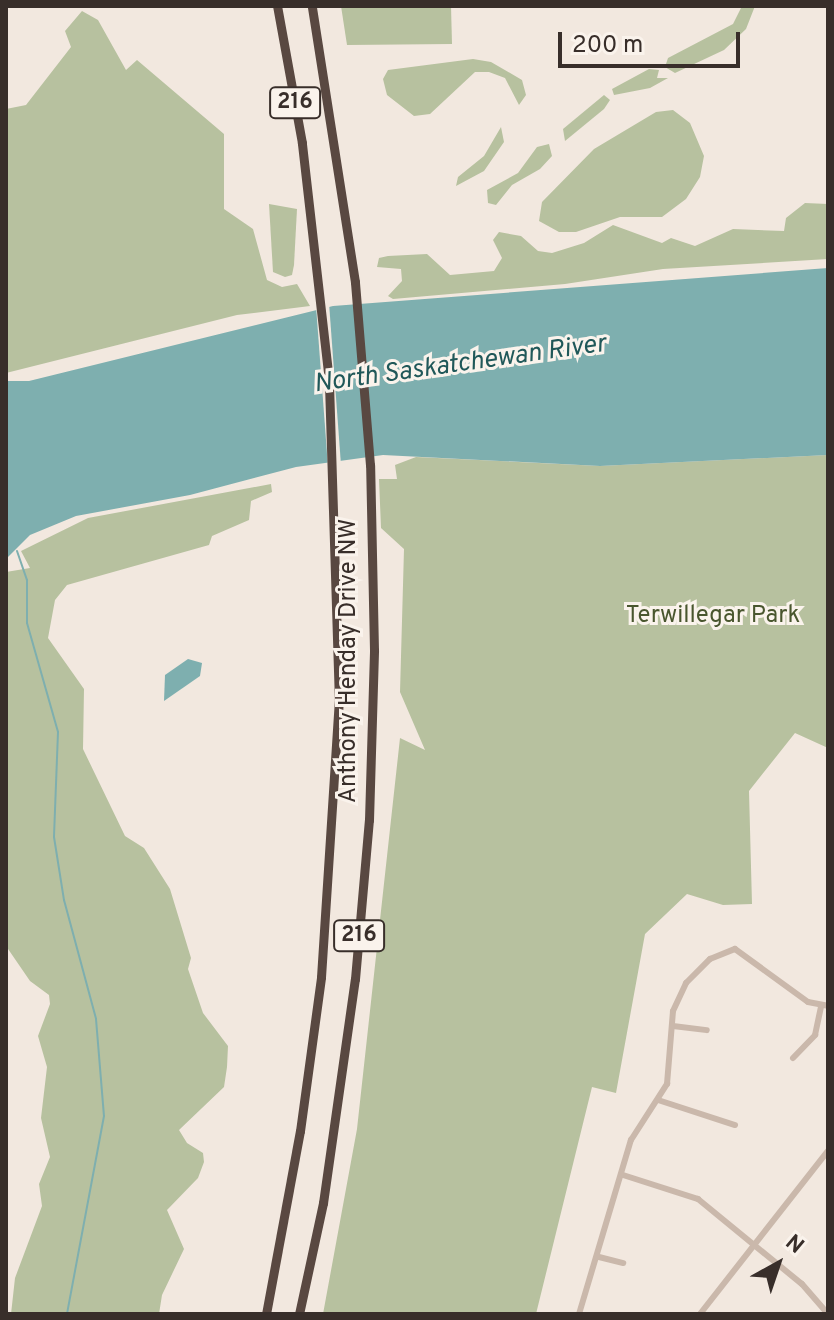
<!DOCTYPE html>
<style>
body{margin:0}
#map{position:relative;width:834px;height:1320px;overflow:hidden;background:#f2e8df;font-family:Overpass,sans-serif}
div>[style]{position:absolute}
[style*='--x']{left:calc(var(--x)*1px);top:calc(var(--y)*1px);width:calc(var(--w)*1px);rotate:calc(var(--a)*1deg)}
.green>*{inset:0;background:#b7c19f}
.water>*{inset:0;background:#7eafaf}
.pier>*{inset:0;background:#f2e8df}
.stream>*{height:2px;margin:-1px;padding:0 1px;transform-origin:1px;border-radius:1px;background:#7eafaf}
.minor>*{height:6px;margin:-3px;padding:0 3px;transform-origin:3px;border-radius:3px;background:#cab8ab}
.highway>*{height:9px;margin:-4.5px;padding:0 4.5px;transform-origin:4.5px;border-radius:4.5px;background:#594841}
span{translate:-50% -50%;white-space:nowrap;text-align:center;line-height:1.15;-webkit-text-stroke:6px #faf3ec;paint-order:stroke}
.shield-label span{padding:2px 6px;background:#faf3ec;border:2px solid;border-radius:6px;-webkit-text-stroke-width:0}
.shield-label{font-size:22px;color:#382e2a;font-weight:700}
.park-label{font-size:24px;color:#49562e}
.street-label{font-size:24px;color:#382e2a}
.water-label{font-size:26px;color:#205859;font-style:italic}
.frame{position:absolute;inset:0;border:8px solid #382e2a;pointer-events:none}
.north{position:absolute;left:738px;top:1224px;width:80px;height:80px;-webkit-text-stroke:6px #faf3ec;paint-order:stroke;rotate:40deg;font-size:22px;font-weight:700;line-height:32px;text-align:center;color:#382e2a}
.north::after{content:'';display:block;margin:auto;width:28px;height:36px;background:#382e2a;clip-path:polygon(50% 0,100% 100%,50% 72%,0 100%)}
.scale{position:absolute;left:558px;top:32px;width:182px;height:36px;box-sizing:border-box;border:4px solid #382e2a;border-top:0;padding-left:10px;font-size:24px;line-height:28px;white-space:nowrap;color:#382e2a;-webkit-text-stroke:6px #faf3ec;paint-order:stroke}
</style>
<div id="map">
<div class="green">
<div style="clip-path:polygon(341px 6px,451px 6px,452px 44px,347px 45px)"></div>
<div style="clip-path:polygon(742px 6px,755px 6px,746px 29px,724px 50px,675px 73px,665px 67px,668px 58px,733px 24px)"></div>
<div style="clip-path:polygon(82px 11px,98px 20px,126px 70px,137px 60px,224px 134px,224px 209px,253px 229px,267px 280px,282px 287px,297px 284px,310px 306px,237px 315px,6px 373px,6px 109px,26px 105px,71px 47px,65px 31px)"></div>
<div style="clip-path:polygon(473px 59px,491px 62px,522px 80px,526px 95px,519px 105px,505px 78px,489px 72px,475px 72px,430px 114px,414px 116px,387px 95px,383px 79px,388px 70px)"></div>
<div style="clip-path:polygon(649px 69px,659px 70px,657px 78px,668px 78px,650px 88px,614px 95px,612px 89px)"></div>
<div style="clip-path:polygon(604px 95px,610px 100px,604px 109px,565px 141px,563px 129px)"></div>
<div style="clip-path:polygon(673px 110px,690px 123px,704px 156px,700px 177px,686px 199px,662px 217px,620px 217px,576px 232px,559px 232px,539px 221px,542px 202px,594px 149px,656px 112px)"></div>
<div style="clip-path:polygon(501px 127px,504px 142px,484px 171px,456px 186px,458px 177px,484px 156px)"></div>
<div style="clip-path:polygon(549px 144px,552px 156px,540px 169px,512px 185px,496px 205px,488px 203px,487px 190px,518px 173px,537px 147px)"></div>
<div style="clip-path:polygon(805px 203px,828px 204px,828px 259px,663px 269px,565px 284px,393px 299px,388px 296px,402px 281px,401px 269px,377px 267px,379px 258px,388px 256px,427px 254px,450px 275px,494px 271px,502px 258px,493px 240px,499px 232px,521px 236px,538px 251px,552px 253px,584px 243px,613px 225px,662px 243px,671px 238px,695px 246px,733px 229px,784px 231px,786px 218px)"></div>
<div style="clip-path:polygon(269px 204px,297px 209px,294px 265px,292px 275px,285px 277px,273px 272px)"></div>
<div style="clip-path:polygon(828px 455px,828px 748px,795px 733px,749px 791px,752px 904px,723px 905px,687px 894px,645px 934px,616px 1093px,592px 1087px,536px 1314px,323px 1314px,357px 1129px,400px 738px,425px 750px,400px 692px,404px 549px,381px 528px,379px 479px,397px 479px,395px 465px,416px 457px,600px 466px)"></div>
<div style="clip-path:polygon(271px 484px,272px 492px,251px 501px,249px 520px,212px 536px,209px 545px,67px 585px,55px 600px,48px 638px,84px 689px,83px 749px,125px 836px,144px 848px,170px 889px,191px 958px,188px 969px,203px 1013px,228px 1046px,227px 1067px,224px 1087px,179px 1130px,187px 1143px,203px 1153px,204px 1162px,198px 1178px,167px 1210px,184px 1249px,162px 1295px,159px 1314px,11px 1314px,15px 1278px,42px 1206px,39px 1184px,50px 1157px,41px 1118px,47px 1067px,38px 1036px,50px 1004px,49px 995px,30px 981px,6px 946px,6px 572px,30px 568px,21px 551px,88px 518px)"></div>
</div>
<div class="water">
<div style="clip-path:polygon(828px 268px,828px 455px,600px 466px,383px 455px,296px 467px,190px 495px,76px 516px,30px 535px,6px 559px,6px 381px,29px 381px,333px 306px)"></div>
<div style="clip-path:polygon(188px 659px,202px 663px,200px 676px,164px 701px,165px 675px)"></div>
</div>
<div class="pier">
<div style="clip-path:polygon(329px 303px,341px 465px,328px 467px,316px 306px)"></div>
</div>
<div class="stream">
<div style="--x:17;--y:551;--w:31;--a:71"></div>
<div style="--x:27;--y:580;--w:43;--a:90"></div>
<div style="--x:27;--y:623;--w:113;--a:74.1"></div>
<div style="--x:58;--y:732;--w:105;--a:92.2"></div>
<div style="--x:54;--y:837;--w:64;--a:81"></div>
<div style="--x:64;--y:900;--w:123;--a:74.9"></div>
<div style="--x:96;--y:1019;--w:97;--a:85.3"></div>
<div style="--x:104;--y:1116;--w:201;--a:100.6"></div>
</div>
<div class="minor">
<div style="--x:673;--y:1026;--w:34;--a:7"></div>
<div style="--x:793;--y:1058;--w:32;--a:-46"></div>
<div style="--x:815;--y:1035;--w:29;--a:-78"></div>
<div style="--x:658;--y:1100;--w:81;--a:18"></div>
<div style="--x:623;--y:1175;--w:79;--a:17.7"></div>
<div style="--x:698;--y:1199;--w:134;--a:39.3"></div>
<div style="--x:802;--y:1284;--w:40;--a:49"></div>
<div style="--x:599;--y:1257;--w:25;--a:14"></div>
<div style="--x:579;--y:1314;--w:182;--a:-73.4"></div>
<div style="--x:631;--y:1140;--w:67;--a:-57.3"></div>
<div style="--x:667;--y:1084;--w:73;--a:-85.3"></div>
<div style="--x:673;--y:1011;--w:31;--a:-65"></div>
<div style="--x:686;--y:983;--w:34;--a:-45"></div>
<div style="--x:710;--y:959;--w:27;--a:-22"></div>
<div style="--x:735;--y:949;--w:90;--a:36"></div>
<div style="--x:808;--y:1002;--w:20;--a:11"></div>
<div style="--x:700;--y:1314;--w:207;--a:-51.9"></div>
</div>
<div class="highway">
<div style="--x:266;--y:1314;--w:186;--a:-79.5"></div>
<div style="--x:300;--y:1131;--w:155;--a:-82.2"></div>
<div style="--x:321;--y:977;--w:276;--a:-86.3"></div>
<div style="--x:339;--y:702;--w:321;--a:-91.8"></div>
<div style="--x:329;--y:381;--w:240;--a:-96.5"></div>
<div style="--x:302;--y:143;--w:139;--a:-100.3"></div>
<div style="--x:299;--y:1314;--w:114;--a:-77.8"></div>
<div style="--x:323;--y:1203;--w:226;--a:-81.9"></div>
<div style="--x:355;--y:979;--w:160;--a:-85"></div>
<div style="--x:369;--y:820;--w:170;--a:-88.3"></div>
<div style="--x:374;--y:650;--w:185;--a:-91.2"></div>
<div style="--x:370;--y:465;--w:184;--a:-94.7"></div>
<div style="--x:355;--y:282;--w:279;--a:-98.9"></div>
</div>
<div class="shield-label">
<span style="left:295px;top:103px">216</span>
<span style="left:359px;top:936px">216</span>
</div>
<div class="park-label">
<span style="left:713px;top:617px">Terwillegar Park</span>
</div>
<div class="street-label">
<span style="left:350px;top:661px;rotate:-90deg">Anthony Henday Drive NW</span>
</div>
<div class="water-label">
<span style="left:460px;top:365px;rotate:-8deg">North Saskatchewan River</span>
</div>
<div class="frame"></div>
<div class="north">N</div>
<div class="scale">200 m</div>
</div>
